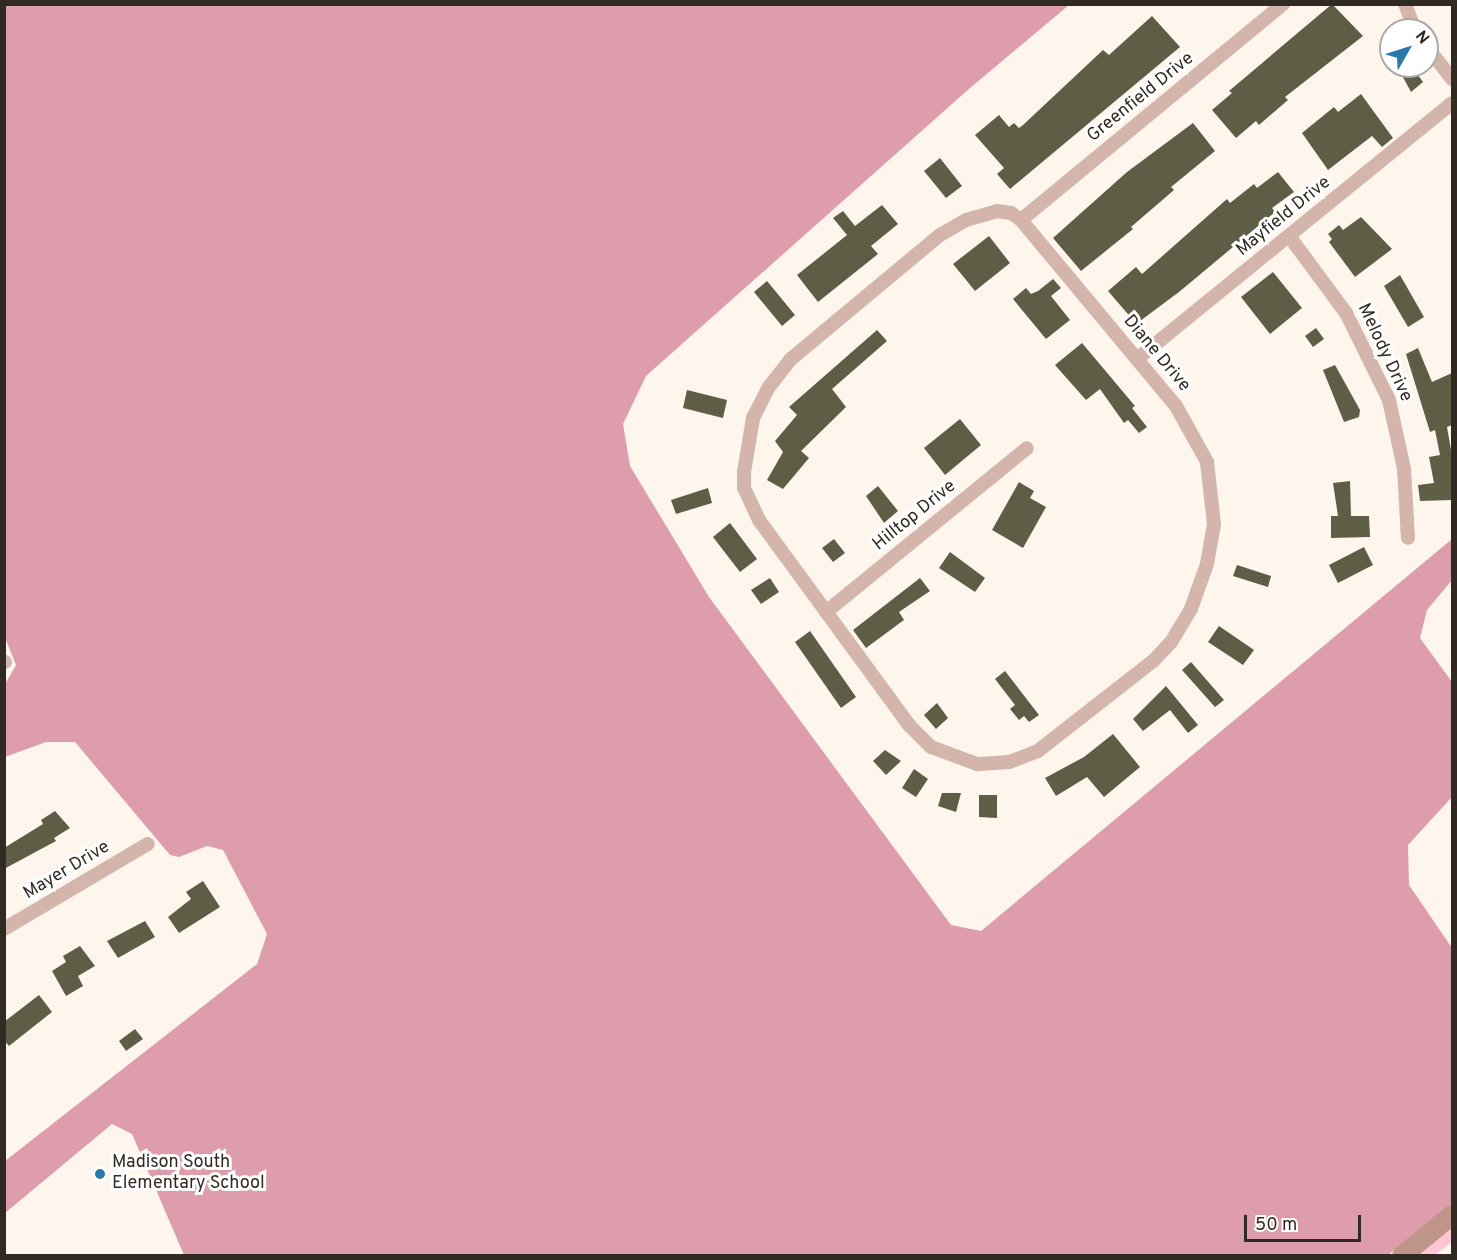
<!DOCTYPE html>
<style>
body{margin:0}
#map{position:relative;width:1457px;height:1260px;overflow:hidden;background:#fef6ed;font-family:Overpass,sans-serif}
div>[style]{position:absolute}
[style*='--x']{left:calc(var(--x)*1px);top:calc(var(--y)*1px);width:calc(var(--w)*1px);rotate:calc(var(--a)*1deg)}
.green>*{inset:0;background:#fec7d3}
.forest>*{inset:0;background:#de9dac}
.building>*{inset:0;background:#5e5d45}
.street>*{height:14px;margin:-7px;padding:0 7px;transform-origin:7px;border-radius:7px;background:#d3b5ac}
.secondary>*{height:20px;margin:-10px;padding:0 10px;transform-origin:10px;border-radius:10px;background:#bf9588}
.dots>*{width:16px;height:16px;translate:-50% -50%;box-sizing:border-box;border:3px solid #fff;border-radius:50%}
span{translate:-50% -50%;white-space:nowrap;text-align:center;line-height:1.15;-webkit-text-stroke:6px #fff;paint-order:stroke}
.street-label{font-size:18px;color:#312a22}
.poi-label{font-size:18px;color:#312a22}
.left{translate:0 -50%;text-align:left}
.frame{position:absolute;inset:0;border:6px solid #312a22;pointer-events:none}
.north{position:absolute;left:1379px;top:18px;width:60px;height:60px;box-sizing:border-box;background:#fff;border:2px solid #adaaa7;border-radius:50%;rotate:51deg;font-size:16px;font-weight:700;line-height:24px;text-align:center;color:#312a22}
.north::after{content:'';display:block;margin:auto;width:21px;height:27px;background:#2d78ab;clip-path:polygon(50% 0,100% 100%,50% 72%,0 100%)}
.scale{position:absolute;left:1244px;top:1215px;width:117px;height:27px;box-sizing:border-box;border:3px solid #312a22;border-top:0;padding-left:8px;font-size:18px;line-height:21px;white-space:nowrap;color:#312a22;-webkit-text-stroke:4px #fff;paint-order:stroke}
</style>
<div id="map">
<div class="green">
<div style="clip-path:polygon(1452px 1226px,1452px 1242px,1435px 1255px,1415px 1256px)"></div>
</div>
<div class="forest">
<div style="clip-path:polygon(5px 5px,1069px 5px,970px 88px,646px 376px,623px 424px,630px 466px,709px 597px,951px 925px,981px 931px,1452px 539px,1452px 580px,1427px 610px,1420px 638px,1452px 682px,1452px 797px,1408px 845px,1409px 885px,1452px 948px,1452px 1203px,1387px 1256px,184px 1255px,132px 1134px,112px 1124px,5px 1213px,5px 1161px,257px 964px,267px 934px,223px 850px,207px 846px,179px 857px,170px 855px,75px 742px,46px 742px,5px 757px,5px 684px,16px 665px,4px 635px)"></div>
</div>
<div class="building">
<div style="clip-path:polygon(1332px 4px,1363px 36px,1285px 97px,1288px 100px,1259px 125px,1256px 121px,1236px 138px,1212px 110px,1232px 93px,1229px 91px)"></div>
<div style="clip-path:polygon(1152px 16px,1180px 47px,1010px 189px,997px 174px,1004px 168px,975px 135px,999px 115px,1009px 127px,1014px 123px,1019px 128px,1023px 125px,1103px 50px,1109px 55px)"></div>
<div style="clip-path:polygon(1397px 66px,1429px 66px,1418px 75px,1423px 82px,1411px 92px)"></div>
<div style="clip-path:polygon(1361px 94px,1393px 138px,1382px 147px,1372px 136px,1328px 170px,1302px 133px,1334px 107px,1338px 112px)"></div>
<div style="clip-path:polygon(1193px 123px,1215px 151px,1171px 187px,1174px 190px,1131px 227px,1133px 229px,1081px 271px,1053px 238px,1127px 172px)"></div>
<div style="clip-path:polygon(940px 158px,962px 186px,946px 198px,924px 171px)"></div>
<div style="clip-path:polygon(1278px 172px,1294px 192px,1272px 208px,1275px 212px,1179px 292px,1136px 324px,1133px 320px,1108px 291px,1136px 267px,1142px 274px,1227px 199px,1230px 203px,1254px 184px,1257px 188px)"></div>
<div style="clip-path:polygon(882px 205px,898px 224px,871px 246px,878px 254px,818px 302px,797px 275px,847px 235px,833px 218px,843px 211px,855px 226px)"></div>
<div style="clip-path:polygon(1361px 217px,1392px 249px,1355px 277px,1329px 242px,1332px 239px,1328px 234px,1339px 225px,1343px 230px)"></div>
<div style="clip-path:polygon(989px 236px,1010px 263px,975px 291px,953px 264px)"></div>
<div style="clip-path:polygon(1273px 272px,1302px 308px,1270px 334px,1241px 297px)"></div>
<div style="clip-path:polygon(1400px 275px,1424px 317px,1408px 327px,1384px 286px)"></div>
<div style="clip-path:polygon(1053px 279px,1061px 288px,1051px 296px,1070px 320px,1046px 339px,1013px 299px,1026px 288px,1031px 294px,1038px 291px)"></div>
<div style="clip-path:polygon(767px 281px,795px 315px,782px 326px,754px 292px)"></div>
<div style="clip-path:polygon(1316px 328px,1324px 339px,1313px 347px,1305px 336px)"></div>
<div style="clip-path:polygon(877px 330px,887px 341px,832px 389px,846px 407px,801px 451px,809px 458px,783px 489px,767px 480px,783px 452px,775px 441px,797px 415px,789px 407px)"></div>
<div style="clip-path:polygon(1082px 343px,1135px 406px,1132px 408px,1147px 427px,1139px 433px,1128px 420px,1124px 423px,1100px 389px,1086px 400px,1055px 365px)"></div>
<div style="clip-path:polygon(1418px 348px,1432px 382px,1452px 373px,1452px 425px,1447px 427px,1452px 456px,1452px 500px,1420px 501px,1418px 485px,1434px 483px,1429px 457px,1440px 455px,1435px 430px,1430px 432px,1406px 354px)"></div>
<div style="clip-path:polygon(1335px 365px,1360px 410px,1359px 417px,1344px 422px,1323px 370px)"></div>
<div style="clip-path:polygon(687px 390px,727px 400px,723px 418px,683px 408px)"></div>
<div style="clip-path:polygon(960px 419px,981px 445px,945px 475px,924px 448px)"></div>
<div style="clip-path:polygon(1350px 481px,1351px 516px,1369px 516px,1370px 537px,1331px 538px,1331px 516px,1338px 516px,1333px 483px)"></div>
<div style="clip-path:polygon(1019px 482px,1034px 491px,1030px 498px,1046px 507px,1023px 548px,992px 530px)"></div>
<div style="clip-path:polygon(878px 486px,898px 511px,884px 523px,866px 496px)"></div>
<div style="clip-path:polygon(708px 488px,712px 503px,676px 514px,671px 500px)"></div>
<div style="clip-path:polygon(730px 523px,757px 559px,740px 572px,713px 537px)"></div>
<div style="clip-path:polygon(834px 539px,845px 553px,833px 562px,822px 548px)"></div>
<div style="clip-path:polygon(1364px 547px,1373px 565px,1338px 583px,1329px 565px)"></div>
<div style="clip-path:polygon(950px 552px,985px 578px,975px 592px,939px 568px)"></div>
<div style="clip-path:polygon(1237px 565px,1271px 576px,1268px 587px,1233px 576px)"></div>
<div style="clip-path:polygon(770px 578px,779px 592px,761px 604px,751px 590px)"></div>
<div style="clip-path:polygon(920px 578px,930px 591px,899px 612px,904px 620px,866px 648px,853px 630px)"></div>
<div style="clip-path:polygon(1219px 626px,1254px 650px,1243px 665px,1208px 642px)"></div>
<div style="clip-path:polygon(810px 631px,856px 697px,841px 708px,795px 642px)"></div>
<div style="clip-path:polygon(1191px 662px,1224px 700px,1215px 707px,1182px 670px)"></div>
<div style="clip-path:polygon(1005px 671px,1039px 715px,1029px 722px,1024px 716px,1019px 720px,1010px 709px,1015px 705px,995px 679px)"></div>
<div style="clip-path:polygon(1166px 686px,1198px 725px,1188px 733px,1170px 710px,1143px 731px,1133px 719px)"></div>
<div style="clip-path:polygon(937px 703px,948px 718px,936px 729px,924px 715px)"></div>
<div style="clip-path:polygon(1113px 734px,1140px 767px,1104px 797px,1087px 777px,1056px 796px,1045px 778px,1084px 757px)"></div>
<div style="clip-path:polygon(885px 750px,901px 761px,886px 775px,873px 761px)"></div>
<div style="clip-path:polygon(914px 769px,928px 779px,916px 797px,902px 788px)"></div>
<div style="clip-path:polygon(942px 793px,961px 793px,956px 812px,938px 806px)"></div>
<div style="clip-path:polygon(979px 795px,997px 795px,997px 818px,979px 817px)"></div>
<div style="clip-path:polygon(55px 811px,70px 828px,54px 838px,56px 841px,4px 869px,4px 848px,43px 824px,41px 820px)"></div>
<div style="clip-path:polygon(203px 881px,220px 907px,179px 933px,168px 917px,191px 899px,186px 892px)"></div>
<div style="clip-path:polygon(145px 921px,155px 937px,118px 958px,107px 941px)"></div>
<div style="clip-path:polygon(80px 946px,95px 966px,78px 976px,83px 986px,66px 996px,52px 971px,66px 962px,63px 956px)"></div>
<div style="clip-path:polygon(39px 995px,52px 1012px,9px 1046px,4px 1040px,4px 1022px)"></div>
<div style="clip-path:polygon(135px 1029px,143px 1039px,126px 1051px,119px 1041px)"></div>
</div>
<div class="street">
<div style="--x:1405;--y:4;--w:28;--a:69"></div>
<div style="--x:1427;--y:47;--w:41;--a:52"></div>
<div style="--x:997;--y:211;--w:14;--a:8"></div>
<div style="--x:1011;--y:213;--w:12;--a:35"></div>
<div style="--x:1021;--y:220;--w:242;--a:50.2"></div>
<div style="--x:1176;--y:406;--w:64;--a:61"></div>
<div style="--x:1207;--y:462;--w:62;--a:83.6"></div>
<div style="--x:1214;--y:524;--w:41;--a:99.9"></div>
<div style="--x:1207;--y:564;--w:48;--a:109.6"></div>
<div style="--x:1191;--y:609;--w:39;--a:121"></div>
<div style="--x:1171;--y:642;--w:26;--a:133"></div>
<div style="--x:1153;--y:661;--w:146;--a:142"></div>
<div style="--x:1038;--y:751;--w:31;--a:159"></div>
<div style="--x:1009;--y:762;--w:32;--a:176"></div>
<div style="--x:977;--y:764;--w:49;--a:-159.7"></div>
<div style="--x:931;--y:747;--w:31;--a:-135"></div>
<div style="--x:909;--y:725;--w:254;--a:-126.2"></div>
<div style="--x:759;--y:520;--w:35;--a:-115"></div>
<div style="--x:744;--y:488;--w:16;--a:-90"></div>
<div style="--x:744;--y:472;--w:55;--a:-80.5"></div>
<div style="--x:753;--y:418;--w:35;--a:-63"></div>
<div style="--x:769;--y:387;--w:36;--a:-52"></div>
<div style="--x:791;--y:359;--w:194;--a:-39.8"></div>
<div style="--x:940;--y:235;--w:30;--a:-30"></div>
<div style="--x:966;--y:220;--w:32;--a:-16"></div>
<div style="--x:1021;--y:220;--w:340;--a:-39.5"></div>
<div style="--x:1289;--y:236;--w:96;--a:53.5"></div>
<div style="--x:1346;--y:313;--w:97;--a:63.7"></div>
<div style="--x:1389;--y:400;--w:71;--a:77.7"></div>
<div style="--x:1404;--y:469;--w:69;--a:86.7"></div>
<div style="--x:1137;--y:359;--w:406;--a:-39.1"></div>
<div style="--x:826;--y:612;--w:259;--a:-39.2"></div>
<div style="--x:4;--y:662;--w:1;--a:0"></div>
<div style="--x:4;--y:929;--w:167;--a:-30.6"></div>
</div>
<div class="secondary">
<div style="--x:1402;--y:1256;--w:65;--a:-39.4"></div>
</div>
<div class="dots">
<div style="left:100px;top:1174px;background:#2d78ab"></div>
</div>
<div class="street-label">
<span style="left:1141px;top:98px;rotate:-39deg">Greenfield Drive</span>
<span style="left:1284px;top:217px;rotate:-39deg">Mayfield Drive</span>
<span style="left:1384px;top:353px;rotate:65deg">Melody Drive</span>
<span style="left:1156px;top:354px;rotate:50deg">Diane Drive</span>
<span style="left:915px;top:516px;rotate:-39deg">Hilltop Drive</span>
<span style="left:67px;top:871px;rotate:-31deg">Mayer Drive</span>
</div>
<div class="poi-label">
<span class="left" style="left:112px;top:1174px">Madison South<br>Elementary School</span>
</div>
<div class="frame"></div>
<div class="north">N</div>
<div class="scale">50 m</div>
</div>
